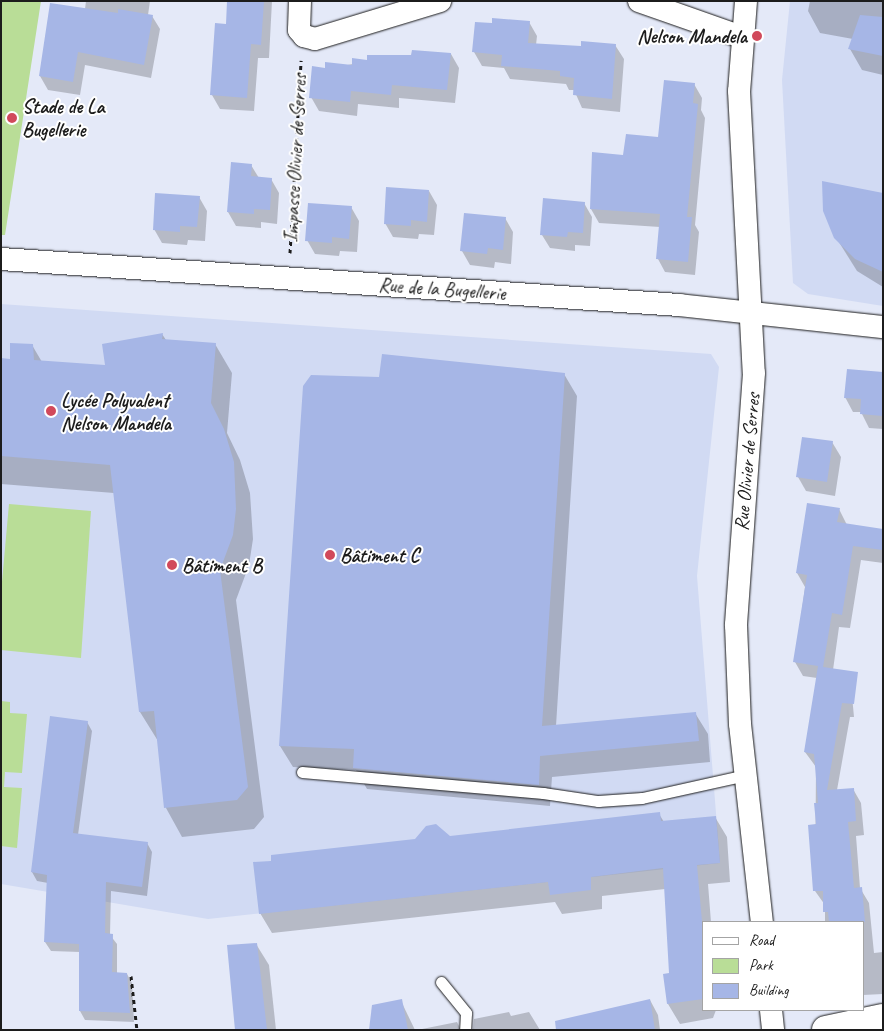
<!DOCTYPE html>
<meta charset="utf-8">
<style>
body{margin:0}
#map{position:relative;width:884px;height:1031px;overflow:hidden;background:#e4e9f8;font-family:Caveat,sans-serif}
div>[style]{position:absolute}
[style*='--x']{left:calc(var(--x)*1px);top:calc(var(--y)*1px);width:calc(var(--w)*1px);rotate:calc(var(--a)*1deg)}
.built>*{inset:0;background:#d1daf3}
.green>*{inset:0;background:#b9dd97}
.shadow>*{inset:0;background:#0003}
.building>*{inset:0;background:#a6b6e6}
.path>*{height:3px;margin-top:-1.5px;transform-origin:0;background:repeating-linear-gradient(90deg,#1c1c1c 0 4px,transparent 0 8px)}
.roads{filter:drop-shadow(0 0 1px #1c1c1c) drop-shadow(0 0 1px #1c1c1c)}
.lane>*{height:11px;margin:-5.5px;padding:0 5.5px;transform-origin:5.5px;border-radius:5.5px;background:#fff}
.street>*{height:22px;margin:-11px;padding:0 11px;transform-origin:11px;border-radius:11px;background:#fff}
.secondary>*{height:28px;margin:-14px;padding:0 14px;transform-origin:14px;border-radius:14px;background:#fff}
.dots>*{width:14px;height:14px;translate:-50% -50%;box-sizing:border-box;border:2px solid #fff;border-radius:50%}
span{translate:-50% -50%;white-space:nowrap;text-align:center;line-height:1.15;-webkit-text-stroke:4px #fff;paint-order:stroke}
.poi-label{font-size:20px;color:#1c1c1c;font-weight:700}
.right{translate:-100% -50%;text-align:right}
.left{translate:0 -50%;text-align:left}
.street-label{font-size:20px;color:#1c1c1c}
.frame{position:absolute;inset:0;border:2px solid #1c1c1c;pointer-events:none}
.legend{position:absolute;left:702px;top:921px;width:162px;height:90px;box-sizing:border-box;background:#fff;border:1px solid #a4a4a4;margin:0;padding:6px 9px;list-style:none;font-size:15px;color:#1c1c1c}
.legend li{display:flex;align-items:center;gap:10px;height:25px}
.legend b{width:25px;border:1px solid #a4a4a4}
</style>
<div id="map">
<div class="built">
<div style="clip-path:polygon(790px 1px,883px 1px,883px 306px,808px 294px,793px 283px,782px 80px)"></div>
<div style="clip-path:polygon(1px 304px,711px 354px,719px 367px,697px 576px,720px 863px,208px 919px,1px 884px)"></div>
</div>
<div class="green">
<div style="clip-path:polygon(1px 1px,41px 1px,5px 235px,1px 235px)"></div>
<div style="clip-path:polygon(9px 504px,91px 511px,81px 658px,1px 650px,1px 593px)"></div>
<div style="clip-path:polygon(1px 701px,10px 702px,10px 713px,27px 714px,22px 773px,5px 772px,4px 787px,22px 788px,17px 848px,1px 846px)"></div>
</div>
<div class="shadow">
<div style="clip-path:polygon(86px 1px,150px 1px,148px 15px,152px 16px,160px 29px,151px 78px,85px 65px,80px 95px,48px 90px,40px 76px,52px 4px,85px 9px)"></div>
<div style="clip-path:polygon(228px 1px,272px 1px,269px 58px,258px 58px,254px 111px,220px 109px,212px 95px,227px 25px)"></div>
<div style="clip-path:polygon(810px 1px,883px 1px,883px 75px,862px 70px,850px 49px,853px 39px,820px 33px,808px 11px)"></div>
<div style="clip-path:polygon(529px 22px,537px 36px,536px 45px,582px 48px,615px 45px,624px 59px,620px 112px,582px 108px,574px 90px,569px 90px,566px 84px,510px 79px,504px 68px,482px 66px,474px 52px)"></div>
<div style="clip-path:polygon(451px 54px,459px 68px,455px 103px,399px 98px,399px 108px,358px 104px,357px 116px,319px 111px,311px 97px,327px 69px,368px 61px)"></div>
<div style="clip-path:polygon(694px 84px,702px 98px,701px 110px,705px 118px,695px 225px,699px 232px,695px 275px,665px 272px,658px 259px,660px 227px,599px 223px,591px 209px,624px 157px,660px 138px)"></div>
<div style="clip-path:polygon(251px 165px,259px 178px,271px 179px,279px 193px,277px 224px,261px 222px,261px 228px,236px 226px,228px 212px)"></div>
<div style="clip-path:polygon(429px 191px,437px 205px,434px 235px,419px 234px,418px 239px,393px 237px,385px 223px)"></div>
<div style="clip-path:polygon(883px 194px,883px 287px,857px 271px,832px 231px)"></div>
<div style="clip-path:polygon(199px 197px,207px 211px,205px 241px,188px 240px,187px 245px,162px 243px,154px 229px)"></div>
<div style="clip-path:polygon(584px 203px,592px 217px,590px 246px,575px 245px,575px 251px,550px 248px,542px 235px)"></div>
<div style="clip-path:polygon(351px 207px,359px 221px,357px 252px,340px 251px,339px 256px,315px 254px,307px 240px)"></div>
<div style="clip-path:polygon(505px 218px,513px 232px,511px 264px,495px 262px,494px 268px,470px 265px,462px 251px)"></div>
<div style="clip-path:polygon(162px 334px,166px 340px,215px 344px,232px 373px,227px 433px,240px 460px,250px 493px,253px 539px,249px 565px,236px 600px,264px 817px,254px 829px,182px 837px,166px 808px,158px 741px,140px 712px,114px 493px,1px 484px,1px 359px,12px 360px,32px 345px,42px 362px,106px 367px)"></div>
<div style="clip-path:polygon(883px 373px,883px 429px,869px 428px,861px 412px,853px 412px,845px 397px)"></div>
<div style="clip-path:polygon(564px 374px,577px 396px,556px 726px,695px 713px,708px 734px,710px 762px,552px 777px,550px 806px,367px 789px,356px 770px,293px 767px,280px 746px,381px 379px)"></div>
<div style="clip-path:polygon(832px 442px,841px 457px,835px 496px,806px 491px,798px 477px)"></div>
<div style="clip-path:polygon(839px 509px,847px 525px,883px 530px,883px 563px,861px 560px,850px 628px,839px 627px,833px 670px,851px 685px,854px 717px,850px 717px,837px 790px,853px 789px,861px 803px,864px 835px,856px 836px,860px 888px,869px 903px,874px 953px,883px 952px,883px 994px,863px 995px,863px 922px,825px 922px,825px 905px,815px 891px,816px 767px,805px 752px,817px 678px,803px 676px,795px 662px,805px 587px,797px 573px)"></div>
<div style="clip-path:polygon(51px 717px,87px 722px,92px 731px,78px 835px,147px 843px,152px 852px,147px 896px,111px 891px,110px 935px,117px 944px,117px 974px,127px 974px,132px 983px,134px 1022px,85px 1020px,80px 1011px,80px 952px,51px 951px,45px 942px,48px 883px,37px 881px,32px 872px)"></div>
<div style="clip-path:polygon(659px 814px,664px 822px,715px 817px,727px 837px,730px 882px,708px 884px,711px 922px,703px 922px,703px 1010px,716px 1010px,713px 1018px,680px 1024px,668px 1004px,671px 974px,665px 889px,602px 896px,602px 909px,562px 914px,555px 902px,272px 933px,260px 913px,272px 862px,450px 837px)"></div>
<div style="clip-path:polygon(256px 944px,269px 965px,276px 1030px,237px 1030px)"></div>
<div style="clip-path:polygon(650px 1000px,658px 1015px,660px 1030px,600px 1030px)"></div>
<div style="clip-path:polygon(401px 1001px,415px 1030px,371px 1030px)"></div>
<div style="clip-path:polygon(509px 1012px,511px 1016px,529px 1012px,540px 1030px,473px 1030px,474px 1019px)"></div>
<div style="clip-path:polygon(457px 1022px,461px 1030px,417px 1030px)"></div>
</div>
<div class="building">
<div style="clip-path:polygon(227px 1px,264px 1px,261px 45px,251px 44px,247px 98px,210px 95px,215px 23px,226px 24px)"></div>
<div style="clip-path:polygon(50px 3px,118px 13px,118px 9px,153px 15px,144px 65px,78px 52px,73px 82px,39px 76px)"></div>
<div style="clip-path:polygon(860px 15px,883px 17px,883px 56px,848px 49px)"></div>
<div style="clip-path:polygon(492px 18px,530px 21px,528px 43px,581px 46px,581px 41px,616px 44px,612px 99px,573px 95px,574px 78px,560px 76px,560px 71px,501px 66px,502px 55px,472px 52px,475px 22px,492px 23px)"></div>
<div style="clip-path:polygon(412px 50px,451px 53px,447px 90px,392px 85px,391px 95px,351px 91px,350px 102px,309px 98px,312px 66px,325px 68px,325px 62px,352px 65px,352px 58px,367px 60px,367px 55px,411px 55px)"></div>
<div style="clip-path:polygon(664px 80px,695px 83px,693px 103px,698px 104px,687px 217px,692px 217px,688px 262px,656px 259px,660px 214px,590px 209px,592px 152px,623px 155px,626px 134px,658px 137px)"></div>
<div style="clip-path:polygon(231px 162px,252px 164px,251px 176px,272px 178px,270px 210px,254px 209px,254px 214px,227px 212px)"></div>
<div style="clip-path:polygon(822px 181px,883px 193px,883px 272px,855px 259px,834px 238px,823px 211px)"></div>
<div style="clip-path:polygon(386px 187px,429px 190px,427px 222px,411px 220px,411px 226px,384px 224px)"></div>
<div style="clip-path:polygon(155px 193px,200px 196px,197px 227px,180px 226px,180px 232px,153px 230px)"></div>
<div style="clip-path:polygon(543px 198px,585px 202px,583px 233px,568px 232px,567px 237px,540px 235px)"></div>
<div style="clip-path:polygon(308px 203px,352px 206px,349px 239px,332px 237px,332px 243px,305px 241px)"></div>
<div style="clip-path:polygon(464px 213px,506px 217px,503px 250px,488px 248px,487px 254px,460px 251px)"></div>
<div style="clip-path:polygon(163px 333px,162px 339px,216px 343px,211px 403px,224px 429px,234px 462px,236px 509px,233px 535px,220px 570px,248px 787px,237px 800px,164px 808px,154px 711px,139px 712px,110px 465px,1px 456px,1px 358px,10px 359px,10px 343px,33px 344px,34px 360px,105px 365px,102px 344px)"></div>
<div style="clip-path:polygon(382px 354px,565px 373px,542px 726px,696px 712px,699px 741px,540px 756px,539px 785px,353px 768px,354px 749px,279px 746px,303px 386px,311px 375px,379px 377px)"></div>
<div style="clip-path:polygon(847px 369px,883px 372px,883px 416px,860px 414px,861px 399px,844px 398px)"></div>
<div style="clip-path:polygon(802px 437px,833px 441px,827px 482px,796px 477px)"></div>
<div style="clip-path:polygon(807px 503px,840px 508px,837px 522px,883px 529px,883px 550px,853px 546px,842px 615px,832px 613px,823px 667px,858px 672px,854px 704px,842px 703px,827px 790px,854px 788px,856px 821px,848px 822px,854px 888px,862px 887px,865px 922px,829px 922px,828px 912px,823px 912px,823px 891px,813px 891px,808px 825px,816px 824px,814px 803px,818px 803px,814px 754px,804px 752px,818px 666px,793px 662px,807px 575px,796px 573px)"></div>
<div style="clip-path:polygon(50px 716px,88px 721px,73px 833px,148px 842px,142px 887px,106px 882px,105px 933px,113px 934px,112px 972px,127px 973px,130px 1013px,79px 1011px,79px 944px,44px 942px,47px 875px,31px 872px)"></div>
<div style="clip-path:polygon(660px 812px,661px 821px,716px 816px,720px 863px,697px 865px,703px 933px,703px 999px,667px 1004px,663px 974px,669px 973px,663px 868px,591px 877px,591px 890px,550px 895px,548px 882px,259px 914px,253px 862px,271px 861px,271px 855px,415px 839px,426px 826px,436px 824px,450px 836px)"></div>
<div style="clip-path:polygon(257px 943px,267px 1030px,235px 1030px,227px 945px)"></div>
<div style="clip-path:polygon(402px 999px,408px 1030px,369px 1030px,372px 1005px)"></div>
<div style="clip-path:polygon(650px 999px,655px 1030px,556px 1030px,555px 1021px)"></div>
</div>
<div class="path">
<div style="--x:290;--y:253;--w:193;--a:-86.7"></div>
<div style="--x:131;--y:976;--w:54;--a:83.7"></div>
</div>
<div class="roads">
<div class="lane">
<div style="--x:302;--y:772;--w:242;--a:5"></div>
<div style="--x:543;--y:793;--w:56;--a:8.3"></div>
<div style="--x:598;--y:801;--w:44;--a:-3.9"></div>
<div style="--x:642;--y:798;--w:107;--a:-12.5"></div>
<div style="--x:441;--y:982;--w:40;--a:51"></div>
<div style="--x:466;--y:1013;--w:17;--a:93"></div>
</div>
<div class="street">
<div style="--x:300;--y:1;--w:29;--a:92"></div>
<div style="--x:299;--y:30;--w:8;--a:50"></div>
<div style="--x:304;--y:36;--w:11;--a:15"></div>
<div style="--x:315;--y:39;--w:131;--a:-16.9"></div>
<div style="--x:639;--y:1;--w:109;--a:19.3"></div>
<div style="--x:746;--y:1;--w:90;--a:94.4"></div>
<div style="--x:739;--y:91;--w:282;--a:87"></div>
<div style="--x:754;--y:373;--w:253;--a:94.1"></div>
<div style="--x:736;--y:625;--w:99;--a:87.7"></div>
<div style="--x:740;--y:724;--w:199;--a:83.7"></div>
<div style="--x:1;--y:259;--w:680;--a:3.88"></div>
<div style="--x:679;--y:305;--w:205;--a:6.2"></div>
<div style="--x:771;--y:1010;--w:20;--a:84"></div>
</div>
<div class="secondary">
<div style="--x:826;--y:1030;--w:58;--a:-11.9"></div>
</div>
</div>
<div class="dots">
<div style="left:757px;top:36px;background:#d1495b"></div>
<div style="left:12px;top:118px;background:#d1495b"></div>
<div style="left:51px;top:411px;background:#d1495b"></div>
<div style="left:330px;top:555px;background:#d1495b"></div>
<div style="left:172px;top:565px;background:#d1495b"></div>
</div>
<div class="poi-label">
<span class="right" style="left:747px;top:36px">Nelson Mandela</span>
<span class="left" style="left:22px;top:118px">Stade de La<br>Bugellerie</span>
<span class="left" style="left:61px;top:412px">Lycée Polyvalent<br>Nelson Mandela</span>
<span class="left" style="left:340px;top:555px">Bâtiment C</span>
<span class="left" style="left:182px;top:565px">Bâtiment B</span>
</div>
<div class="street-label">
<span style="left:295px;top:158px;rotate:-87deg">Impasse Olivier de Serres</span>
<span style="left:442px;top:289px;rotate:4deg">Rue de la Bugellerie</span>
<span style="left:747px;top:462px;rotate:-85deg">Rue Olivier de Serres</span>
</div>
<div class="frame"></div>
<ul class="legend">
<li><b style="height:6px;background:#fff"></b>Road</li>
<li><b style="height:14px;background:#b9dd97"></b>Park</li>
<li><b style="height:14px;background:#a6b6e6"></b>Building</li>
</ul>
</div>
